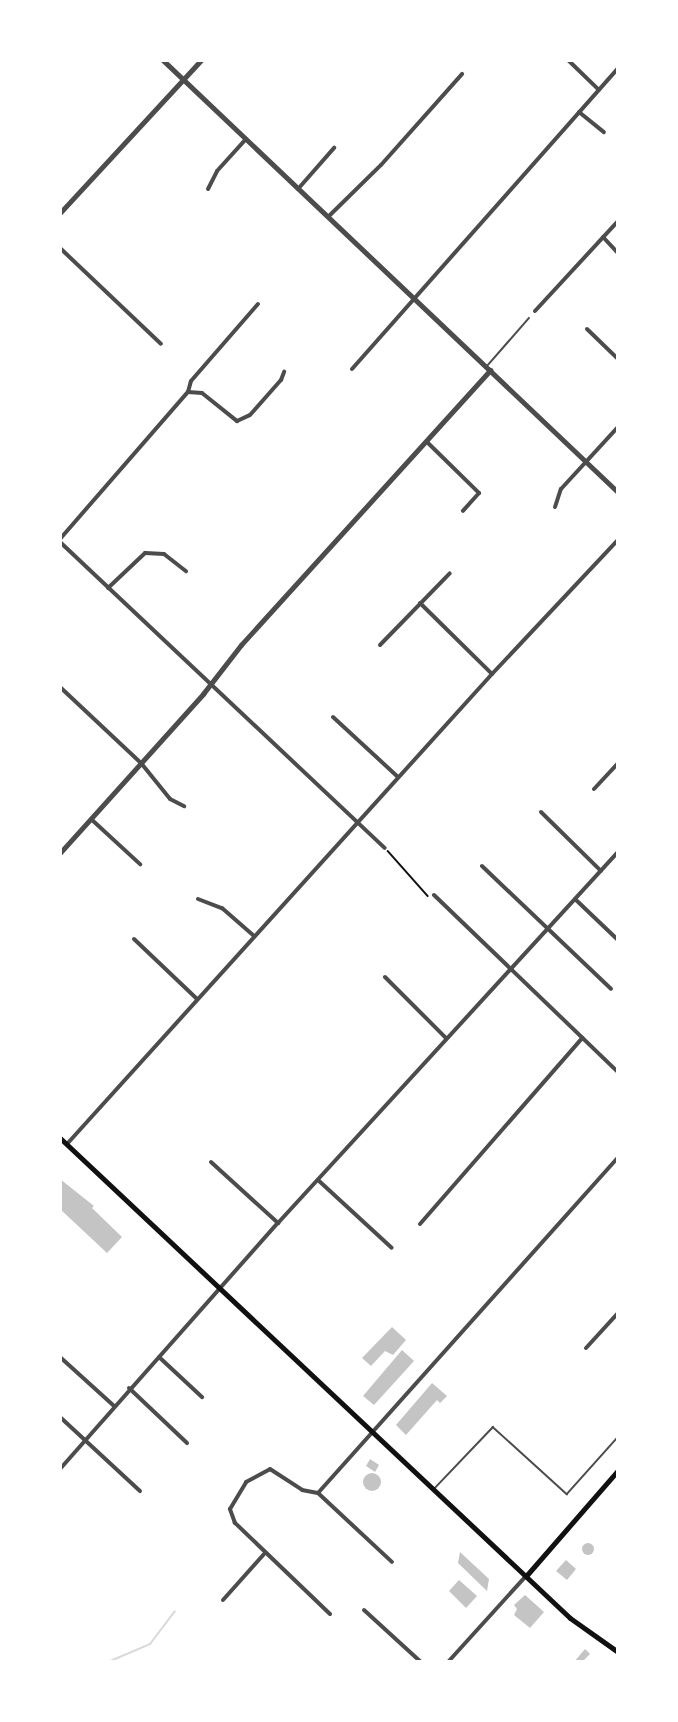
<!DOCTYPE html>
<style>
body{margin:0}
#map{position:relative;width:678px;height:1722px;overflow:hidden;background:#fff;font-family:Raleway,sans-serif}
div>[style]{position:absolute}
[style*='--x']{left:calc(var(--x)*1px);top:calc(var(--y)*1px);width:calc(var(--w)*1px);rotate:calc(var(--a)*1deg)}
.stream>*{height:2px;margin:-1px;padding:0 1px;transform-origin:1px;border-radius:1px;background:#d9d9d9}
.building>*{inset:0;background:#c4c4c4}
.round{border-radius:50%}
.path>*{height:1.5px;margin:-0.75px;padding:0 0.75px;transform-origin:0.75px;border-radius:0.75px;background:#111}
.service>*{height:1.5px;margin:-0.75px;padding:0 0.75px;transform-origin:0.75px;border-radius:0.75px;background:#4c4c4c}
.minor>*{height:4px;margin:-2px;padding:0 2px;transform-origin:2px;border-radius:2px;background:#4c4c4c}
.tertiary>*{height:4.5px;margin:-2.25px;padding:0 2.25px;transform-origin:2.25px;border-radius:2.25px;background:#4c4c4c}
.secondary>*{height:5px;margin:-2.5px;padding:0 2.5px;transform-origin:2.5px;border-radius:2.5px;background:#111}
span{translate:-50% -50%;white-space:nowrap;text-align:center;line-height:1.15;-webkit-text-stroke:4.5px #fff;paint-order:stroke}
.frame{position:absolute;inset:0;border:62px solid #fff;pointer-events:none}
</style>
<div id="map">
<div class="stream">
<div style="--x:108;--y:1662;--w:46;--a:-23.2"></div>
<div style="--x:150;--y:1644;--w:41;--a:-52.9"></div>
</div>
<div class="building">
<div style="clip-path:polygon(60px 1179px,94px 1206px,92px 1208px,122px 1237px,107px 1253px,60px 1209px)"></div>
<div style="clip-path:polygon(392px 1327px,406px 1340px,393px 1355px,385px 1351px,371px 1366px,362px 1358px)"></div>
<div style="clip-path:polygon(402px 1350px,414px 1361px,374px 1405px,363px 1396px)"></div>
<div style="clip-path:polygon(432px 1383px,447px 1396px,440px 1403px,437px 1400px,406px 1435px,396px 1425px)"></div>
<div style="clip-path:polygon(370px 1459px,379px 1465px,375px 1472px,366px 1466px)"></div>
<div class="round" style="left:363px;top:1473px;width:18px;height:18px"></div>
<div class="round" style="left:582px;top:1543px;width:12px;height:12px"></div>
<div style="clip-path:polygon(460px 1552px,489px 1579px,487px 1591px,458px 1563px)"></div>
<div style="clip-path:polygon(566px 1560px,576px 1569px,567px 1580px,556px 1571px)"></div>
<div style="clip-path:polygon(459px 1580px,477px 1596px,466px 1608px,449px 1591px)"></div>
<div style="clip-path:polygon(525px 1595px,544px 1612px,530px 1628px,514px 1615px,517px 1609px,514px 1605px)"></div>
<div style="clip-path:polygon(585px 1649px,590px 1654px,582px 1662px,574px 1662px)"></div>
</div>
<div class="path">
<div style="--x:388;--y:851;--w:60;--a:48.4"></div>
</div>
<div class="service">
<div style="--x:488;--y:365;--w:62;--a:-48.9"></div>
<div style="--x:435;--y:1488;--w:84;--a:-46.4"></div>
<div style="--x:493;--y:1427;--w:100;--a:42.2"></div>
<div style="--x:567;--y:1494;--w:76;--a:-48.2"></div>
</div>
<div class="minor">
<div style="--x:568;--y:60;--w:43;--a:44.1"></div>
<div style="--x:579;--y:112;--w:32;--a:39"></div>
<div style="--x:208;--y:189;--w:20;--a:-63"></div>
<div style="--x:217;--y:171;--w:43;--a:-47.8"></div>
<div style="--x:298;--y:189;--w:55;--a:-48.7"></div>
<div style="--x:328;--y:217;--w:74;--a:-44.5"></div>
<div style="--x:381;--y:165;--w:122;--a:-48.3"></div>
<div style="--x:603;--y:237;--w:22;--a:47"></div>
<div style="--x:60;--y:248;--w:139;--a:43.5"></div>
<div style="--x:535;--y:311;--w:122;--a:-47.3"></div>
<div style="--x:587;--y:329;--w:43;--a:44.1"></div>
<div style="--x:352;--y:369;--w:402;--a:-48.5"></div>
<div style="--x:188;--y:392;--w:14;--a:4"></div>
<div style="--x:202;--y:393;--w:45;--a:38.7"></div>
<div style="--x:237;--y:421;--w:14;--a:-25"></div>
<div style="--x:250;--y:415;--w:47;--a:-48.5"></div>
<div style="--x:281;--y:380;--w:9;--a:-69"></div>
<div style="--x:427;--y:442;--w:73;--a:44.4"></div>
<div style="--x:479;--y:493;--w:24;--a:132"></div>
<div style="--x:555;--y:507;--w:19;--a:-72"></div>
<div style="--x:561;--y:489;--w:84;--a:-47.4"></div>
<div style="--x:60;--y:539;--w:195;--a:-49"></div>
<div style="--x:188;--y:392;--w:11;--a:-75"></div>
<div style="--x:191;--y:381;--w:102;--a:-49"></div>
<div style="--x:60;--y:542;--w:446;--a:43.3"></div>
<div style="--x:108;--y:588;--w:51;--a:-43.4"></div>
<div style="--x:145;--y:553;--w:19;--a:3"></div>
<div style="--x:164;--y:554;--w:28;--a:38"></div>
<div style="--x:420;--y:603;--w:101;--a:44.6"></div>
<div style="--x:380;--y:645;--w:100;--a:-45.8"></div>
<div style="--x:60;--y:687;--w:111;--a:43.2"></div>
<div style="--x:141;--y:763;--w:46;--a:51.1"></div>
<div style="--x:170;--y:799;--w:16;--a:27"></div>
<div style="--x:333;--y:717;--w:88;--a:42.7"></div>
<div style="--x:594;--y:789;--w:35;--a:-47"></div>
<div style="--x:541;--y:812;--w:84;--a:44.5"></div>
<div style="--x:91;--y:819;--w:67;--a:42.6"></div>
<div style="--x:482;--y:866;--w:178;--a:43.6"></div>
<div style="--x:434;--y:895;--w:255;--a:43.9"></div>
<div style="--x:198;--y:899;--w:26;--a:21"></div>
<div style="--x:222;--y:908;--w:43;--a:41.2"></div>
<div style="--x:575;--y:899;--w:59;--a:43.6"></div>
<div style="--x:134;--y:939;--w:86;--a:43.6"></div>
<div style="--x:385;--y:977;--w:86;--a:45"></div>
<div style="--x:67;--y:1144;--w:634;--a:-47.88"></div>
<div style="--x:492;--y:674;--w:184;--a:-46.8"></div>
<div style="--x:211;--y:1162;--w:91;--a:42.3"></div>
<div style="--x:318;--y:1180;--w:100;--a:42.6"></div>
<div style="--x:420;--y:1224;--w:247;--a:-48.9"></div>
<div style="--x:586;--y:1348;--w:47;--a:-47.6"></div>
<div style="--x:60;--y:1357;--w:73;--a:42.2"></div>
<div style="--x:159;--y:1357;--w:59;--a:42.9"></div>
<div style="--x:129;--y:1388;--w:80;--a:43.5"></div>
<div style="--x:60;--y:1417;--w:109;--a:42.8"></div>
<div style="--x:60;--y:1469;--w:329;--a:-48.5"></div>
<div style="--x:278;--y:1223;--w:503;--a:-47.5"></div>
<div style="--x:318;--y:1493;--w:450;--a:-48.2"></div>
<div style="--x:223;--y:1600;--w:63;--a:-48.2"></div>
<div style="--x:364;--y:1610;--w:77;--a:42.4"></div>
<div style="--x:330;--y:1614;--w:132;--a:-136.2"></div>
<div style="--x:235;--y:1523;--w:15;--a:-110"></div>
<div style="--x:230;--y:1509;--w:31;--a:-59"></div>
<div style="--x:246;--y:1482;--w:27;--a:-28"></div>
<div style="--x:270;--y:1469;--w:38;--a:33"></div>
<div style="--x:302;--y:1490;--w:16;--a:11"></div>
<div style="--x:318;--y:1493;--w:101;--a:43"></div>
<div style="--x:448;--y:1662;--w:116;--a:-47.8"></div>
</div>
<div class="tertiary">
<div style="--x:163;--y:60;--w:627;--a:43.51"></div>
<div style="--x:60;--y:213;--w:208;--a:-47.3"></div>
<div style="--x:60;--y:853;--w:214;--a:-48"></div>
<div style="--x:203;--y:694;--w:62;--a:-52.2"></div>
<div style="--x:241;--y:645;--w:371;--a:-47.8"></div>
</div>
<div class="secondary">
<div style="--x:60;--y:1138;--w:700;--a:43.26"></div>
<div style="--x:570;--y:1618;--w:59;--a:35.3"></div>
<div style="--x:526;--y:1576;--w:140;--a:-49"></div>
</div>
<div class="frame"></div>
</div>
